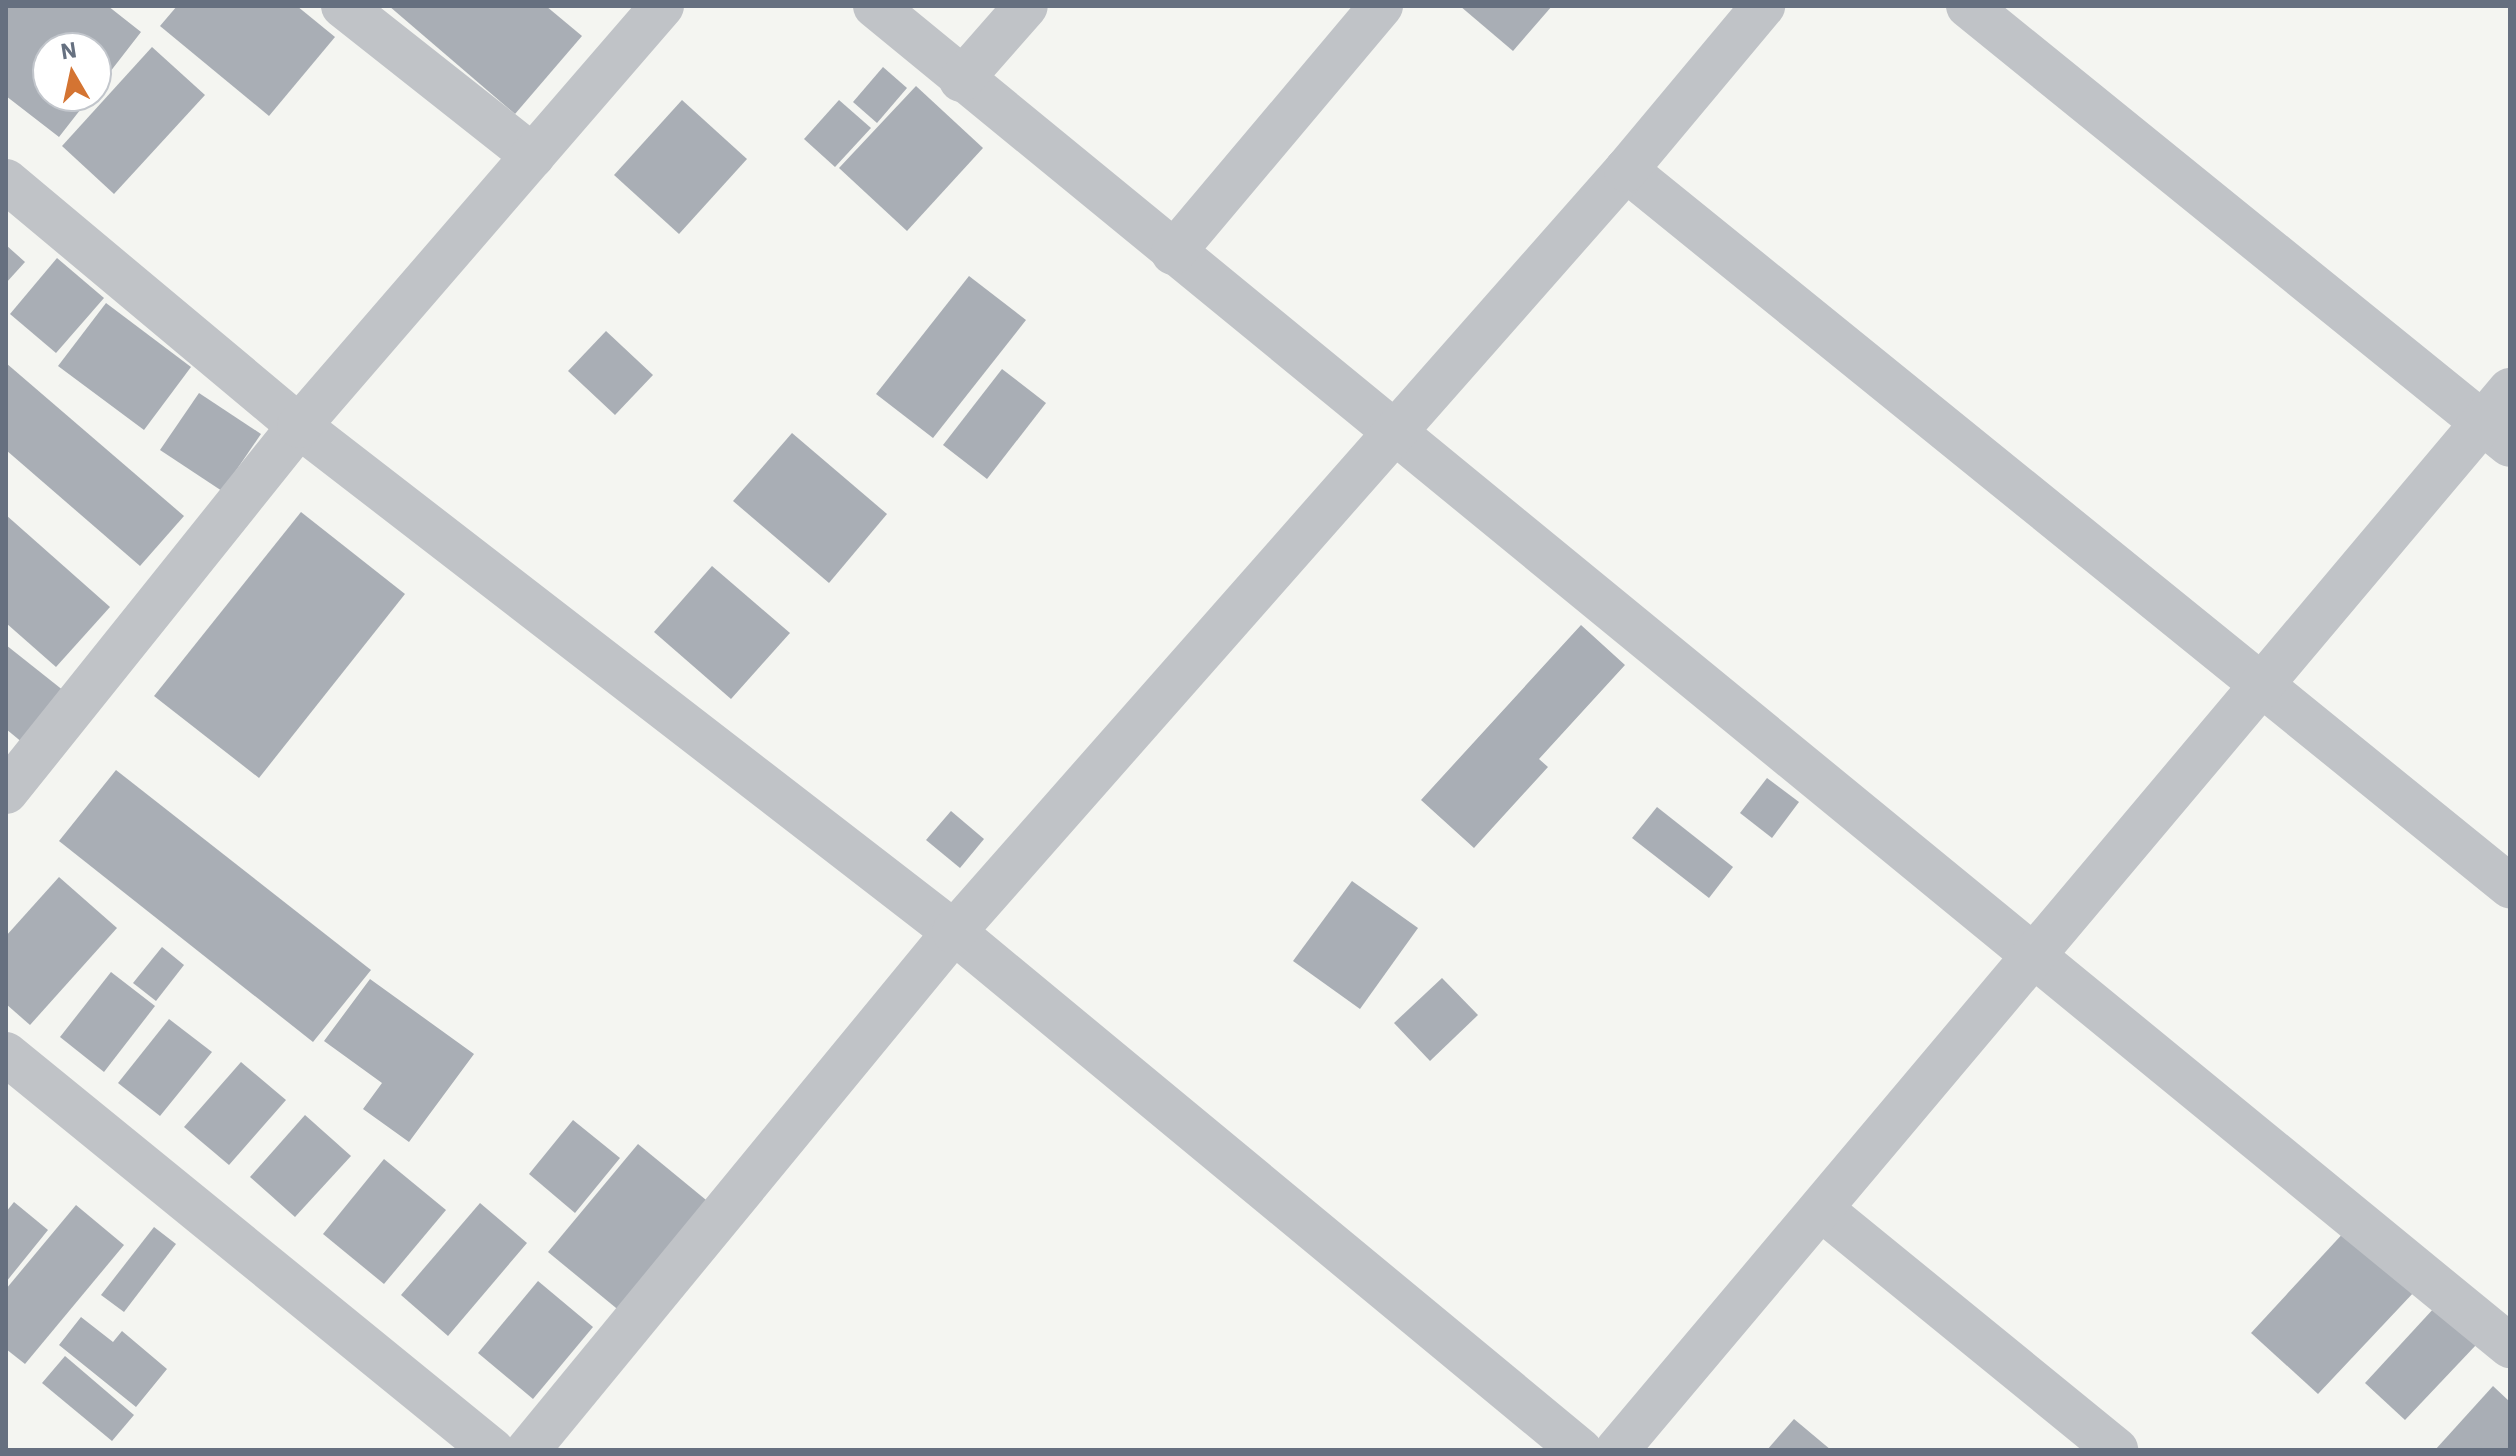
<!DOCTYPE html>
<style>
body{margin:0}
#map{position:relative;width:2516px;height:1456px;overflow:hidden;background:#f4f5f1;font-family:"IBM Plex Sans",sans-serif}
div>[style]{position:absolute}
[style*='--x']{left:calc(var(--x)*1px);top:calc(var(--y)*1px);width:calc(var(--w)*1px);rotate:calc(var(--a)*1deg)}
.building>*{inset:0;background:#a9aeb5}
.street>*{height:44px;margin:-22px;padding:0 22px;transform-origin:22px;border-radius:22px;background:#c0c3c7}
span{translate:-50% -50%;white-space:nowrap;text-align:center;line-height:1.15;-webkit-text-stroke:8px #fff;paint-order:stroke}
.frame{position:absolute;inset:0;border:8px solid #667080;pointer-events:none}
.north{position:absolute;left:32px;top:32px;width:80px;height:80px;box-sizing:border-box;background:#fff;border:2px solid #c2c6cc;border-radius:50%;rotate:351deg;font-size:22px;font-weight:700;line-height:32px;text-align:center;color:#667080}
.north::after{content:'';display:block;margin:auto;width:28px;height:36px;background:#d47432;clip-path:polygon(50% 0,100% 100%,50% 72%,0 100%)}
</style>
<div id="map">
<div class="building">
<div style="clip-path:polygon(6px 6px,108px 6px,141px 32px,96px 90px,96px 48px,48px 48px,48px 96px,91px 96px,59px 137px,6px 96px)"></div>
<div style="clip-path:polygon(177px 6px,297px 6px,335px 37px,269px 116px,160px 26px)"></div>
<div style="clip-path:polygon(389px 6px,546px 6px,582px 36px,515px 114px)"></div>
<div style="clip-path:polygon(1460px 6px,1552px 6px,1513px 51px)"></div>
<div style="clip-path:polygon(152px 47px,205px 95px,114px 194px,62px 146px)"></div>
<div style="clip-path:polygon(883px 67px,907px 88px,877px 123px,853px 102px)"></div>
<div style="clip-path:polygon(916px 86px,983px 148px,907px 231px,839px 168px)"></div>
<div style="clip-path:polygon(682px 100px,747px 159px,679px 234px,614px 175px)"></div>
<div style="clip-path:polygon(839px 100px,871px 128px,835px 167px,804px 139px)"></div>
<div style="clip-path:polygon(6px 245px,25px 262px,6px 283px)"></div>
<div style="clip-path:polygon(57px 258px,104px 298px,56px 353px,10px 314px)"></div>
<div style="clip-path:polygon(969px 276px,1026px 320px,933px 438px,876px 394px)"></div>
<div style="clip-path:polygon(106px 303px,191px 367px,144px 430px,58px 366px)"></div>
<div style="clip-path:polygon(606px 331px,653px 375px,615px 415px,568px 371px)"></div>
<div style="clip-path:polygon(6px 363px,184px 516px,140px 566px,6px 450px)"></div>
<div style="clip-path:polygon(1002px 369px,1046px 403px,987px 479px,943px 445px)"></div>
<div style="clip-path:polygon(199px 393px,261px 434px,222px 491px,160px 450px)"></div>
<div style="clip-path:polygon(792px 433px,887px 514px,829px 583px,733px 501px)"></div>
<div style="clip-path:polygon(301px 512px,405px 594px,259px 778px,154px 696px)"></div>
<div style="clip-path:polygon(6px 515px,110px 607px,56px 667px,6px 623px)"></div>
<div style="clip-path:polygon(712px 566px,790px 633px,731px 699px,654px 632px)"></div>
<div style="clip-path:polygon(1581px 625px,1625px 665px,1539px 759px,1548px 767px,1474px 848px,1421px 800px)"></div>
<div style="clip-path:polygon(6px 645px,64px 691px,23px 743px,6px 729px)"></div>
<div style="clip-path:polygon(116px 770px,371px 970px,313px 1042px,59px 841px)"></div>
<div style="clip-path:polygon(1767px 778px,1799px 802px,1772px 838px,1740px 813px)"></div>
<div style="clip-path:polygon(1657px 807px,1733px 867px,1709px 898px,1632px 838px)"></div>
<div style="clip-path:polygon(951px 811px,984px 839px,960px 868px,926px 840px)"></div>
<div style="clip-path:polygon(59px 877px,117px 928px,30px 1025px,6px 1004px,6px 936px)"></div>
<div style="clip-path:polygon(1352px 881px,1418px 928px,1360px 1009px,1293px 961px)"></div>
<div style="clip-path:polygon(162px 947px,184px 965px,156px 1001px,133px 983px)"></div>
<div style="clip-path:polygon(111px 972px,155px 1006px,104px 1072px,60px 1037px)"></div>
<div style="clip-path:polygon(1442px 978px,1478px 1015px,1430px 1061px,1394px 1023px)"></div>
<div style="clip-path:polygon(370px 979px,474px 1054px,409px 1142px,363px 1109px,382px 1083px,324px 1041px)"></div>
<div style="clip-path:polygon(169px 1019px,212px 1052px,160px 1116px,118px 1083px)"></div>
<div style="clip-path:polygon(241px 1062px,286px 1100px,229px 1165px,184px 1127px)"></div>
<div style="clip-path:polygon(305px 1115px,351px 1156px,295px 1217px,250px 1177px)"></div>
<div style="clip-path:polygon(573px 1120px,620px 1158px,575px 1213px,529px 1174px)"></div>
<div style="clip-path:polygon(638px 1144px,717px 1209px,627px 1317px,548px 1252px)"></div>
<div style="clip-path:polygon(384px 1159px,446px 1210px,384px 1284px,323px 1234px)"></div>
<div style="clip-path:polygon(14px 1202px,48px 1230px,6px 1282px,6px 1212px)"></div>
<div style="clip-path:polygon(480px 1203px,527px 1243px,448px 1336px,401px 1295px)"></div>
<div style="clip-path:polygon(76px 1205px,124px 1245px,25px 1364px,6px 1349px,6px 1289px)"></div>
<div style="clip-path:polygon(154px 1227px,176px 1244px,124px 1312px,101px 1295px)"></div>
<div style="clip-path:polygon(2347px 1229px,2415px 1291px,2318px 1394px,2251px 1333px)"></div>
<div style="clip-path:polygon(538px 1281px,593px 1327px,533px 1399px,478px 1353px)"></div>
<div style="clip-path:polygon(2435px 1307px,2476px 1345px,2405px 1420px,2365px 1383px)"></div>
<div style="clip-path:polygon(81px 1317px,113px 1342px,122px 1331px,167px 1369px,136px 1407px,59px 1345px)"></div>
<div style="clip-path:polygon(65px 1356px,134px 1415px,112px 1441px,42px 1383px)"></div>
<div style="clip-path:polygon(2493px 1386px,2510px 1402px,2510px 1450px,2435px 1450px)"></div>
<div style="clip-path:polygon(1794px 1419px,1831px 1450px,1767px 1450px)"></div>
</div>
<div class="street">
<div style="--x:343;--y:6;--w:242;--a:38.3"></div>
<div style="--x:875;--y:6;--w:2114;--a:39.34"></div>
<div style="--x:1968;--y:6;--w:697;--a:39.01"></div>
<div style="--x:961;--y:80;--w:98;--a:-48.7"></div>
<div style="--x:1626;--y:170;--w:1138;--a:39.01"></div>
<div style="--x:6;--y:181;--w:382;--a:39.9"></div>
<div style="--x:299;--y:426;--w:828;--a:37.69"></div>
<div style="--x:954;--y:932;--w:813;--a:39.61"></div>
<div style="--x:1173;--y:253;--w:323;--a:-49.9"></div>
<div style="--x:6;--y:792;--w:469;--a:-51.3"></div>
<div style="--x:299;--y:426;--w:555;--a:-49.16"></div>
<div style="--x:6;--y:1054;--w:627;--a:39.17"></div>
<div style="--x:1821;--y:1209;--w:381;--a:39.2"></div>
<div style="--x:528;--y:1450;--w:671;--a:-50.57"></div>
<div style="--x:954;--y:932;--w:1016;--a:-48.59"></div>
<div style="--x:1626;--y:170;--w:214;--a:-50.1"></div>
<div style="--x:1617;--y:1450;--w:1386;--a:-49.89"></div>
</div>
<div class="frame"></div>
<div class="north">N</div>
</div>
